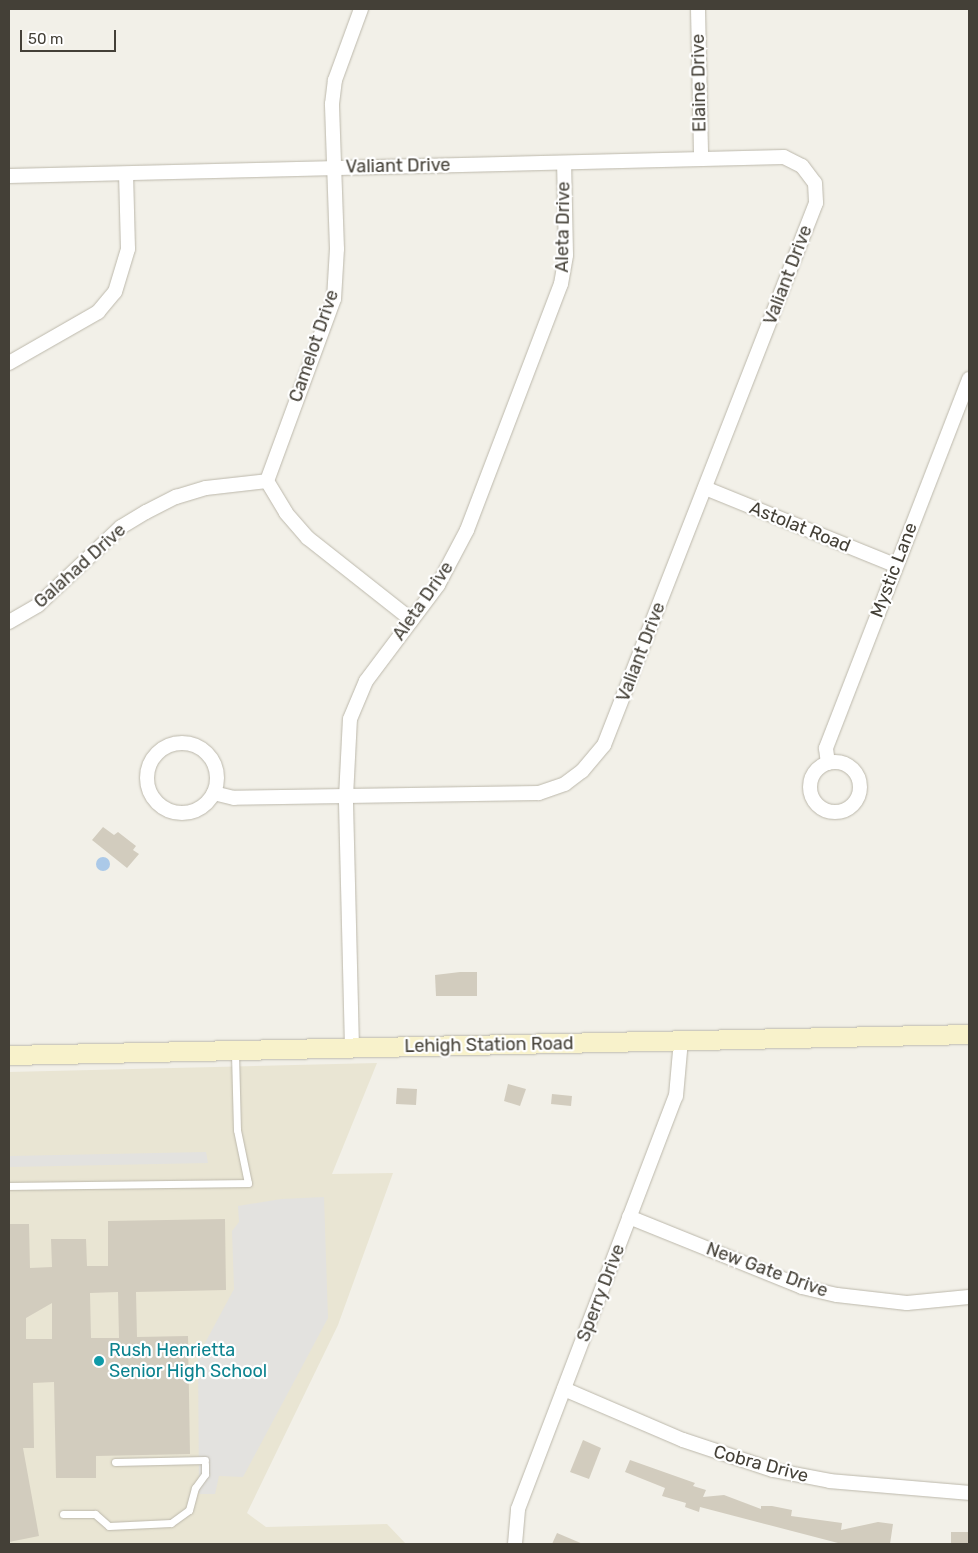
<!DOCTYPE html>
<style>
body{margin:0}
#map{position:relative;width:978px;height:1553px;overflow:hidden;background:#f2f0e8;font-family:Rubik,sans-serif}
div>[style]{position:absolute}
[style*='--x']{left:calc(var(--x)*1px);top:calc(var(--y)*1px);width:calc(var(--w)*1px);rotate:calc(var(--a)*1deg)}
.education>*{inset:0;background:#e9e5d3}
.parking>*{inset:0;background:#e3e2df}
.water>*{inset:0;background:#abc9e8}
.round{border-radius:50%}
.building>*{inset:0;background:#d2ccbe}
.roads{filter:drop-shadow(0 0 1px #bcb8ab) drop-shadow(0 0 1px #bcb8ab)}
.lane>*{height:7px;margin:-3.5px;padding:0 3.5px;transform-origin:3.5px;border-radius:3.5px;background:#fff}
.street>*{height:14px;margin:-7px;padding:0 7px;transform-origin:7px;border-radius:7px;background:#fff}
.street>.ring{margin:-7px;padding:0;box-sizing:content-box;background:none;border:14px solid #fff;border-radius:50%}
.secondary>*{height:19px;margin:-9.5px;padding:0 9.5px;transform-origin:9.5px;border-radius:9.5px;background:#f8f2cb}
.dots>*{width:14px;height:14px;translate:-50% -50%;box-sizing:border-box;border:2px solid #fff;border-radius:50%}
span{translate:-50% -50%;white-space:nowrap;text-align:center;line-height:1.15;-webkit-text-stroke:4.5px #fff;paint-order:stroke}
.street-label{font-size:18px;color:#444037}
.culture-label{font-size:18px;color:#0d838f}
.left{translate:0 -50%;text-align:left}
.frame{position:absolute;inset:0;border:10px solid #444037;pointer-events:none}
.scale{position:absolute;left:20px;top:30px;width:96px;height:22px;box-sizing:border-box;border:2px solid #444037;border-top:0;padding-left:6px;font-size:15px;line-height:18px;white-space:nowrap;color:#444037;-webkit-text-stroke:4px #fff;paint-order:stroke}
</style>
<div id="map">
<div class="education">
<div style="clip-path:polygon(377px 1063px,332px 1174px,393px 1173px,338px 1325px,247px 1513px,266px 1527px,387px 1524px,406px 1544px,9px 1544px,9px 1072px)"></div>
</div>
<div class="parking">
<div style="clip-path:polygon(206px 1152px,208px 1163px,9px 1167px,9px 1156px)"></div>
<div style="clip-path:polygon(324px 1197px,328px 1318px,243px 1477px,219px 1476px,215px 1494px,199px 1494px,198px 1356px,234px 1289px,232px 1231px,239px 1222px,238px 1206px,281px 1199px)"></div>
</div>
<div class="water">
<div class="round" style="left:96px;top:857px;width:14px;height:14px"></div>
</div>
<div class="building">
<div style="clip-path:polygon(103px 827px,114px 835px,118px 832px,136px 846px,133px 850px,139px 854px,127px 868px,92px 840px)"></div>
<div style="clip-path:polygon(460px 972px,477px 972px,477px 996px,436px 996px,435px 975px)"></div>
<div style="clip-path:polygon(508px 1084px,526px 1089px,520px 1106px,504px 1101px)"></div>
<div style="clip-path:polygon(397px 1088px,417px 1089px,416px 1105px,396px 1104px)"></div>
<div style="clip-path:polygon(552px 1094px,572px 1096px,571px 1106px,551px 1104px)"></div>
<div style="clip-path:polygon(evenodd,225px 1219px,226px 1290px,136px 1292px,137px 1337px,188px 1336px,190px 1454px,96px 1456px,96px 1478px,56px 1478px,54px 1382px,33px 1383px,34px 1448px,23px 1448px,39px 1536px,9px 1542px,9px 1224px,29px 1224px,30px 1268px,52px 1267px,51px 1239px,86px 1239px,87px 1266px,108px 1266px,108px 1221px,225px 1219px,118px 1292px,119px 1338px,91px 1338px,90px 1293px,118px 1292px,225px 1219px,52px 1303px,52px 1339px,26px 1339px,26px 1318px,52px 1303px)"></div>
<div style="clip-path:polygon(583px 1440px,601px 1448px,589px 1479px,570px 1472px)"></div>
<div style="clip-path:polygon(630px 1460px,695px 1483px,693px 1486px,706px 1490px,703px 1497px,724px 1495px,761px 1509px,761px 1506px,772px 1506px,792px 1510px,791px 1516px,842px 1523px,841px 1530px,878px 1522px,893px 1524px,890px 1544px,838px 1543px,700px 1507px,699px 1512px,685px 1507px,686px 1503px,662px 1496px,665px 1488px,625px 1472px)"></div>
<div style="clip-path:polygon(951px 1532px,969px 1532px,969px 1544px,951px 1544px)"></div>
<div style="clip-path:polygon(557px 1533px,583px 1544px,552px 1544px)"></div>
</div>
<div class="roads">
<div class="lane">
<div style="--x:9;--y:1186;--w:239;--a:-0.7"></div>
<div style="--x:248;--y:1183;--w:54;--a:-101.7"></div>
<div style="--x:237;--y:1130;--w:79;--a:-91.5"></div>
<div style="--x:115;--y:1462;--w:90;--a:-1.3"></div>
<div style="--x:63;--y:1514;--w:32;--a:0"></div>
<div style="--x:95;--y:1514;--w:18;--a:41"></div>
<div style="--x:109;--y:1526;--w:62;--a:-2.8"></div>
<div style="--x:171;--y:1523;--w:22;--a:-36"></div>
<div style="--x:189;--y:1510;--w:23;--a:-75"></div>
<div style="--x:195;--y:1488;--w:17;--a:-54"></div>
<div style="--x:205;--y:1474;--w:10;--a:-90"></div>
</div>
<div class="street">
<div style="--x:698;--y:9;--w:149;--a:88.8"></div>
<div style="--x:9;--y:176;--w:775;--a:-1.4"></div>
<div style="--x:784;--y:157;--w:20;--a:27"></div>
<div style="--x:802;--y:166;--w:21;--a:53"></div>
<div style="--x:815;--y:183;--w:20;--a:87"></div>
<div style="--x:816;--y:203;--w:582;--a:111.36"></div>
<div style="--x:604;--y:745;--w:34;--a:130"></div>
<div style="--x:582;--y:771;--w:21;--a:143"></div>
<div style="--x:565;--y:784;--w:28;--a:161"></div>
<div style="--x:539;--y:793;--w:305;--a:179.1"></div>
<div style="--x:234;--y:798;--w:21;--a:-166"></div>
<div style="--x:9;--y:363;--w:103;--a:-29.8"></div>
<div style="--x:98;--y:312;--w:26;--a:-50"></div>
<div style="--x:115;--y:292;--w:45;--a:-73.2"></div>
<div style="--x:128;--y:249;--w:75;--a:-91.5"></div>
<div style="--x:267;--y:481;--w:194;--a:-69.8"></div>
<div style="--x:334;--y:299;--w:50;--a:-86.6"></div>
<div style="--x:337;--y:249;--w:145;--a:-92"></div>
<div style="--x:332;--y:104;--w:24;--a:-83"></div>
<div style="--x:335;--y:80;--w:76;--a:-69.9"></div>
<div style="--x:267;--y:481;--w:37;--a:59"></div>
<div style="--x:286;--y:513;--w:33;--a:49"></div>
<div style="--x:308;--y:538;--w:132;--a:38.3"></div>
<div style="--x:705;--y:488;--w:205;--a:22.1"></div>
<div style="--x:9;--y:622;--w:34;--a:-30"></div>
<div style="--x:38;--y:605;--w:114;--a:-43.2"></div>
<div style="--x:121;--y:527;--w:29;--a:-31"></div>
<div style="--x:146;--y:512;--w:34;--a:-27"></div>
<div style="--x:176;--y:497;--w:31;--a:-17"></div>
<div style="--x:206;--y:488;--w:61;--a:-6.5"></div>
<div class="ring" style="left:147px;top:743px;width:56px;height:56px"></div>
<div class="ring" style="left:810px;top:762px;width:36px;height:36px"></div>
<div style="--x:828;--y:763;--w:15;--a:-98"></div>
<div style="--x:826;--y:748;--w:396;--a:-68.8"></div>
<div style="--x:352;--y:1048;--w:251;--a:-91.4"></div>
<div style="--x:346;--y:797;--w:78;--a:-87.1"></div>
<div style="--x:350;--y:719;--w:41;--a:-67.2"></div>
<div style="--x:366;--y:681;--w:120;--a:-53.1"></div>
<div style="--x:438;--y:585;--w:62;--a:-62.2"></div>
<div style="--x:467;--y:530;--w:263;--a:-69.1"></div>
<div style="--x:561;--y:284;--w:29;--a:-80"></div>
<div style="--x:566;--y:255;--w:92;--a:-91.2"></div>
<div style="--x:629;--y:1217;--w:187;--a:22"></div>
<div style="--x:802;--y:1287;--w:36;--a:13"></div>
<div style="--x:837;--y:1295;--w:70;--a:6.5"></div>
<div style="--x:907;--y:1303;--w:62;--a:-5.5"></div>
<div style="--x:564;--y:1389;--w:129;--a:23.2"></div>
<div style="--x:683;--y:1440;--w:95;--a:18.4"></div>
<div style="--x:773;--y:1470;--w:58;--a:10.9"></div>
<div style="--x:830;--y:1481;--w:140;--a:4.9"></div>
<div style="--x:515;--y:1544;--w:35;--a:-85"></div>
<div style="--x:518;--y:1509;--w:442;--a:-69.1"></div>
<div style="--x:676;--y:1096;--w:56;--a:-84.9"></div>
</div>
<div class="secondary">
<div style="--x:9;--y:1055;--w:960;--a:-1.25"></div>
</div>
</div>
<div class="dots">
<div style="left:99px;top:1361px;background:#0f9aa8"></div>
</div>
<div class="street-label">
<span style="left:699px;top:83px;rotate:-91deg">Elaine Drive</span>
<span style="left:398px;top:166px;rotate:-1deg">Valiant Drive</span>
<span style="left:563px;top:227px;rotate:-89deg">Aleta Drive</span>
<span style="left:788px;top:275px;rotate:-69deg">Valiant Drive</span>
<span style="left:314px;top:346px;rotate:-71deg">Camelot Drive</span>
<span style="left:800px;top:527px;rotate:22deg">Astolat Road</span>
<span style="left:80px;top:566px;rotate:-42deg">Galahad Drive</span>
<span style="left:894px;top:570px;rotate:-69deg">Mystic Lane</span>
<span style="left:423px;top:601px;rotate:-55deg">Aleta Drive</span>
<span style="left:641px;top:652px;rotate:-69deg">Valiant Drive</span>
<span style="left:489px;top:1045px;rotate:-1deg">Lehigh Station Road</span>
<span style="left:767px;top:1270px;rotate:20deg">New Gate Drive</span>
<span style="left:601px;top:1293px;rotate:-69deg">Sperry Drive</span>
<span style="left:761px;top:1464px;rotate:15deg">Cobra Drive</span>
</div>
<div class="culture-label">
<span class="left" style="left:109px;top:1361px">Rush Henrietta<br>Senior High School</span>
</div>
<div class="frame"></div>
<div class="scale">50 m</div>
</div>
